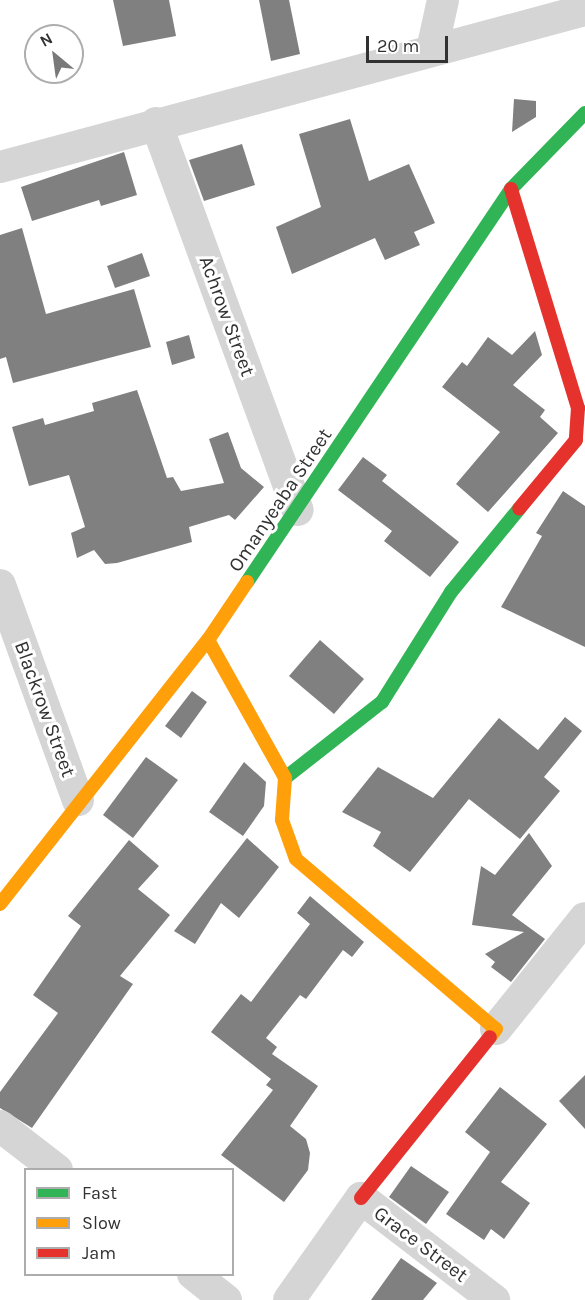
<!DOCTYPE html>
<style>
body{margin:0}
#map{position:relative;width:585px;height:1300px;overflow:hidden;background:#fff;font-family:Karla,sans-serif}
div>[style]{position:absolute}
[style*='--x']{left:calc(var(--x)*1px);top:calc(var(--y)*1px);width:calc(var(--w)*1px);rotate:calc(var(--a)*1deg)}
.building>*{inset:0;background:#808080}
.street>*{height:32px;margin:-16px;padding:0 16px;transform-origin:16px;border-radius:16px;background:#d5d5d5}
.fast>*{height:14px;margin:-7px;padding:0 7px;transform-origin:7px;border-radius:7px;background:#30b455}
.slow>*{height:14px;margin:-7px;padding:0 7px;transform-origin:7px;border-radius:7px;background:#ff9f0a}
.jam>*{height:14px;margin:-7px;padding:0 7px;transform-origin:7px;border-radius:7px;background:#e5322d}
span{translate:-50% -50%;white-space:nowrap;text-align:center;line-height:1.15;-webkit-text-stroke:6px #fff;paint-order:stroke}
.street-label{font-size:20px;color:#313131}
.legend{position:absolute;left:24px;top:1168px;width:210px;height:108px;box-sizing:border-box;background:#fff;border:2px solid #adadad;margin:0;padding:8px 10px;list-style:none;font-size:18px;color:#313131}
.legend li{display:flex;align-items:center;gap:12px;height:30px}
.legend b{width:30px;border:2px solid #adadad}
.north{position:absolute;left:24px;top:24px;width:60px;height:60px;box-sizing:border-box;background:#fff;border:2px solid #adadad;border-radius:50%;rotate:331deg;font-size:16px;font-weight:700;line-height:24px;text-align:center;color:#313131}
.north::after{content:'';display:block;margin:auto;width:21px;height:27px;background:#797979;clip-path:polygon(50% 0,100% 100%,50% 72%,0 100%)}
.scale{position:absolute;left:366px;top:36px;width:82px;height:27px;box-sizing:border-box;border:3px solid #313131;border-top:0;padding-left:8px;font-size:18px;line-height:21px;white-space:nowrap;color:#313131;-webkit-text-stroke:4px #fff;paint-order:stroke}
</style>
<div id="map">
<div class="building">
<div style="clip-path:polygon(113px 0,169px 0,176px 36px,123px 46px)"></div>
<div style="clip-path:polygon(259px 0,289px 0,300px 54px,271px 61px)"></div>
<div style="clip-path:polygon(514px 99px,536px 101px,536px 117px,512px 132px)"></div>
<div style="clip-path:polygon(350px 119px,369px 181px,409px 164px,435px 223px,414px 232px,420px 245px,385px 260px,375px 238px,292px 274px,276px 227px,321px 207px,299px 134px)"></div>
<div style="clip-path:polygon(242px 144px,255px 185px,204px 201px,189px 160px)"></div>
<div style="clip-path:polygon(124px 152px,137px 195px,101px 206px,99px 200px,32px 221px,21px 187px)"></div>
<div style="clip-path:polygon(22px 228px,46px 314px,134px 289px,151px 347px,13px 383px,6px 357px,0 359px,0 235px)"></div>
<div style="clip-path:polygon(142px 253px,150px 276px,115px 288px,107px 266px)"></div>
<div style="clip-path:polygon(535px 331px,542px 355px,513px 385px,545px 410px,540px 417px,558px 433px,488px 512px,456px 484px,500px 432px,442px 387px,462px 362px,467px 366px,488px 337px,512px 355px)"></div>
<div style="clip-path:polygon(189px 335px,195px 358px,172px 365px,166px 342px)"></div>
<div style="clip-path:polygon(137px 390px,167px 478px,173px 477px,181px 491px,224px 483px,209px 439px,228px 432px,241px 468px,264px 487px,235px 520px,229px 515px,189px 527px,192px 542px,117px 563px,105px 564px,94px 550px,77px 558px,71px 533px,85px 527px,69px 475px,29px 486px,12px 427px,43px 418px,45px 425px,94px 411px,92px 403px)"></div>
<div style="clip-path:polygon(363px 457px,387px 475px,382px 481px,459px 542px,430px 577px,384px 541px,392px 531px,338px 490px)"></div>
<div style="clip-path:polygon(563px 491px,585px 506px,585px 647px,501px 607px,542px 536px,536px 533px)"></div>
<div style="clip-path:polygon(320px 640px,364px 679px,334px 714px,289px 676px)"></div>
<div style="clip-path:polygon(192px 691px,207px 702px,181px 738px,165px 726px)"></div>
<div style="clip-path:polygon(565px 717px,582px 731px,544px 777px,560px 791px,520px 839px,469px 799px,410px 872px,373px 846px,381px 832px,342px 812px,378px 767px,433px 798px,499px 718px,538px 750px)"></div>
<div style="clip-path:polygon(146px 757px,178px 780px,133px 838px,103px 815px)"></div>
<div style="clip-path:polygon(244px 762px,266px 782px,264px 806px,243px 836px,209px 812px)"></div>
<div style="clip-path:polygon(529px 833px,552px 866px,512px 915px,545px 939px,511px 982px,491px 967px,495px 962px,485px 954px,524px 932px,472px 925px,481px 866px,495px 875px)"></div>
<div style="clip-path:polygon(247px 838px,279px 867px,239px 918px,221px 903px,195px 944px,174px 931px)"></div>
<div style="clip-path:polygon(129px 840px,159px 866px,138px 889px,170px 915px,120px 976px,133px 984px,32px 1128px,0 1108px,0 1092px,58px 1013px,33px 995px,81px 926px,68px 916px)"></div>
<div style="clip-path:polygon(310px 896px,364px 942px,352px 957px,343px 950px,306px 999px,300px 995px,266px 1038px,277px 1047px,272px 1054px,318px 1086px,290px 1126px,306px 1139px,310px 1153px,308px 1170px,284px 1202px,221px 1155px,273px 1090px,266px 1085px,271px 1079px,211px 1032px,241px 994px,251px 1002px,310px 924px,297px 913px)"></div>
<div style="clip-path:polygon(585px 1075px,585px 1129px,559px 1101px)"></div>
<div style="clip-path:polygon(500px 1087px,547px 1124px,501px 1182px,530px 1203px,504px 1239px,491px 1229px,484px 1240px,446px 1214px,490px 1152px,465px 1132px)"></div>
<div style="clip-path:polygon(411px 1166px,449px 1192px,426px 1224px,389px 1197px)"></div>
<div style="clip-path:polygon(401px 1258px,437px 1283px,423px 1300px,371px 1300px)"></div>
</div>
<div class="street">
<div style="--x:432;--y:50;--w:51;--a:-77.6"></div>
<div style="--x:156;--y:123;--w:412;--a:69.9"></div>
<div style="--x:0;--y:167;--w:606;--a:-15.02"></div>
<div style="--x:0;--y:585;--w:229;--a:70.1"></div>
<div style="--x:496;--y:1029;--w:142;--a:-51.3"></div>
<div style="--x:0;--y:1126;--w:72;--a:37.7"></div>
<div style="--x:193;--y:1274;--w:42;--a:38.2"></div>
<div style="--x:289;--y:1300;--w:125;--a:-54.8"></div>
<div style="--x:361;--y:1198;--w:168;--a:37.5"></div>
</div>
<div class="fast">
<div style="--x:247;--y:582;--w:473;--a:-56.1"></div>
<div style="--x:511;--y:189;--w:106;--a:-45.8"></div>
<div style="--x:285;--y:778;--w:123;--a:-38.1"></div>
<div style="--x:382;--y:702;--w:130;--a:-57.9"></div>
<div style="--x:451;--y:592;--w:107;--a:-50.7"></div>
</div>
<div class="slow">
<div style="--x:208;--y:640;--w:158;--a:60.8"></div>
<div style="--x:285;--y:778;--w:42;--a:94.1"></div>
<div style="--x:282;--y:820;--w:41;--a:70.3"></div>
<div style="--x:296;--y:859;--w:262;--a:40.4"></div>
<div style="--x:496;--y:1029;--w:10;--a:127"></div>
<div style="--x:0;--y:904;--w:336;--a:-51.8"></div>
<div style="--x:208;--y:640;--w:70;--a:-56.1"></div>
</div>
<div class="jam">
<div style="--x:511;--y:189;--w:229;--a:73"></div>
<div style="--x:578;--y:408;--w:32;--a:94"></div>
<div style="--x:576;--y:440;--w:89;--a:129.6"></div>
<div style="--x:361;--y:1198;--w:206;--a:-51.3"></div>
</div>
<div class="street-label">
<span style="left:227px;top:316px;rotate:70deg">Achrow Street</span>
<span style="left:280px;top:500px;rotate:-56deg">Omanyeaba Street</span>
<span style="left:45px;top:709px;rotate:70deg">Blackrow Street</span>
<span style="left:421px;top:1244px;rotate:37deg">Grace Street</span>
</div>
<ul class="legend">
<li><b style="height:8px;background:#30b455"></b>Fast</li>
<li><b style="height:8px;background:#ff9f0a"></b>Slow</li>
<li><b style="height:8px;background:#e5322d"></b>Jam</li>
</ul>
<div class="north">N</div>
<div class="scale">20 m</div>
</div>
